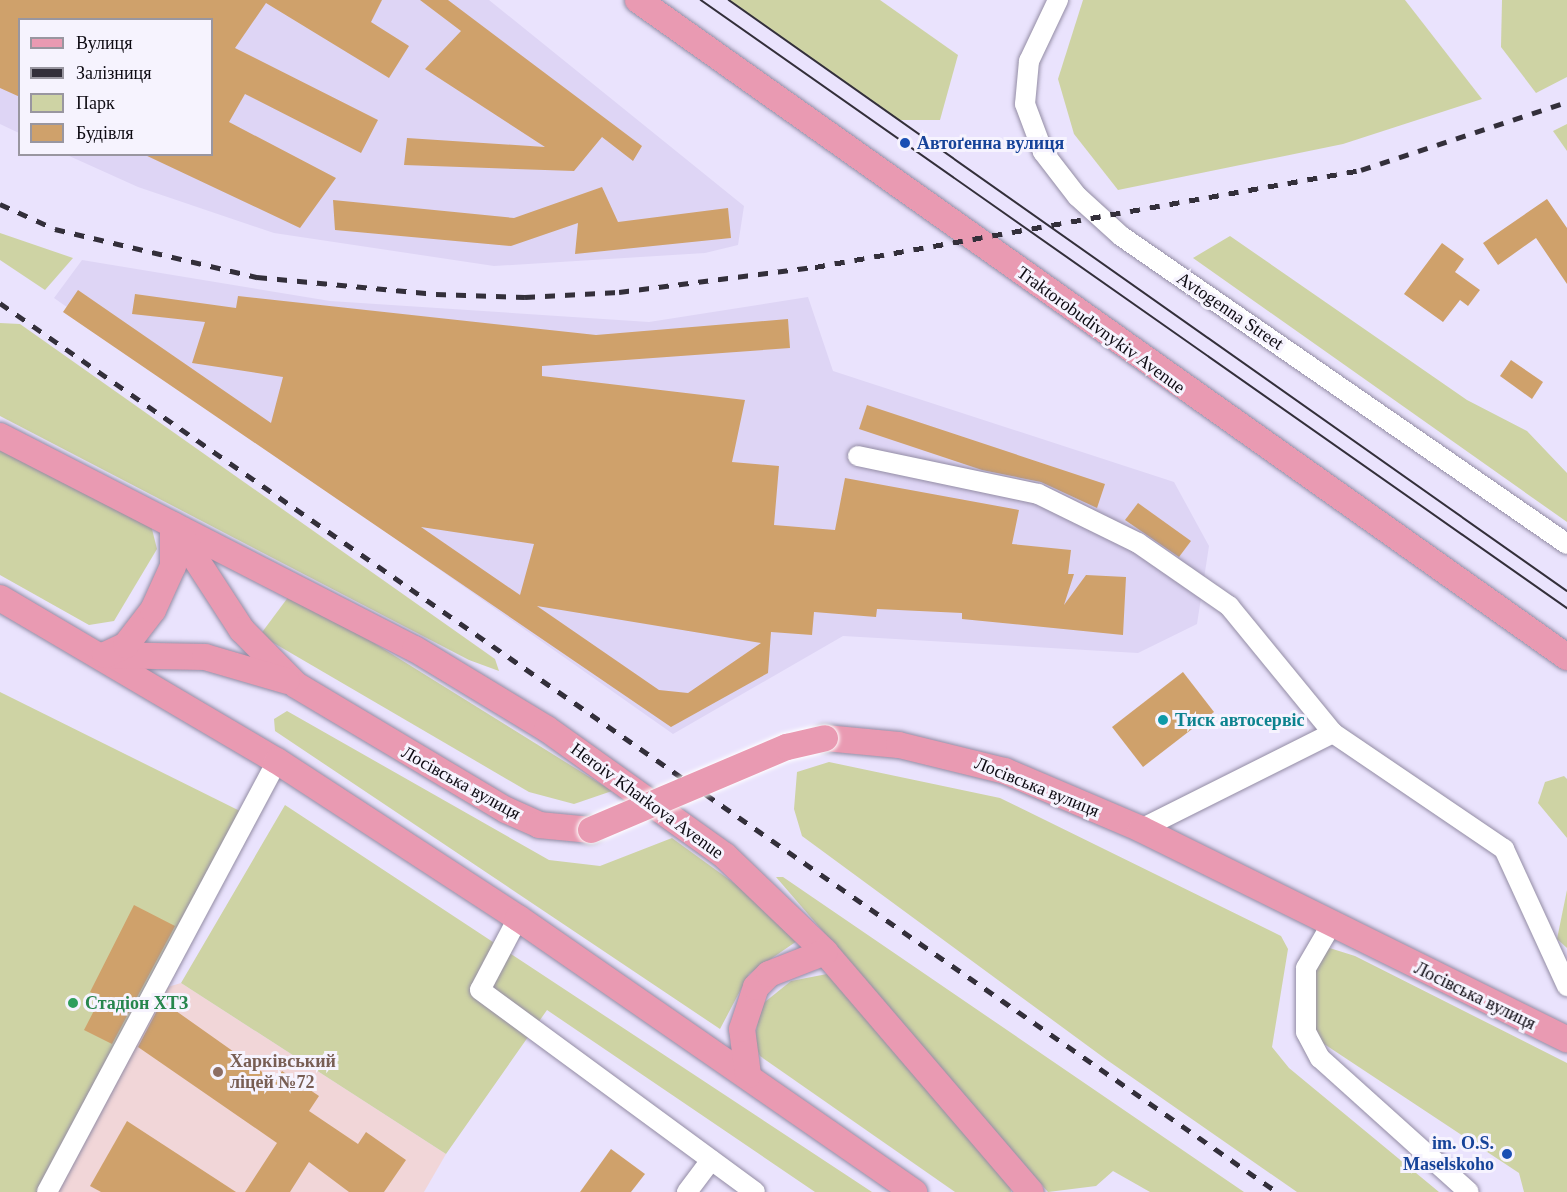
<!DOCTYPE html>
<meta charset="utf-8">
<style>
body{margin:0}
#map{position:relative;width:1567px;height:1192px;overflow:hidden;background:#eae3fd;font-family:"Times New Roman",serif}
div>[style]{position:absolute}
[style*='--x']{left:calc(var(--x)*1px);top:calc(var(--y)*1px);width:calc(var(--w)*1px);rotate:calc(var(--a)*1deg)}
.built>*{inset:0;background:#ded5f5}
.education>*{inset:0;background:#f1d6d8}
.green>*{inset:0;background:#ced3a4}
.building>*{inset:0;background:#cfa16b}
.roads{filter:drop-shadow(0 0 2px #938ca4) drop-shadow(0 0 2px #938ca4)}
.minor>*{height:20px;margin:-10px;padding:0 10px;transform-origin:10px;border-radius:10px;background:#fff}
.major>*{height:26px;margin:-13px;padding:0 13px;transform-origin:13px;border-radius:13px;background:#e99ab2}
.tram>*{height:1.5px;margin:-0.75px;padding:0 0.75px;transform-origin:0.75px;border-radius:0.75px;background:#332f3a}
.rail>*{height:4.5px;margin-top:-2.25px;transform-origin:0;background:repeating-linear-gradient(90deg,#332f3a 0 10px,transparent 0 20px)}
.bridges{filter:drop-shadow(0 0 2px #fff) drop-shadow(0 0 2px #fff)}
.major-bridge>*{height:26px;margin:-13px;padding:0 13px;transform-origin:13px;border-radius:13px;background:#e99ab2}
.dots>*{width:16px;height:16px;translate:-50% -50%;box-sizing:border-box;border:3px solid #f6f3fe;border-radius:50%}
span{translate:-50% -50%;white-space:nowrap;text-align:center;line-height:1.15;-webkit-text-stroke:6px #f6f3fe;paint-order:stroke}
.transit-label{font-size:18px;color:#164399;font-weight:700}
.left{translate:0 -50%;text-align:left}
.right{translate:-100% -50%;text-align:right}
.street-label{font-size:18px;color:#0d0a12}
.culture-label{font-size:18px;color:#0d838f;font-weight:700}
.leisure-label{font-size:18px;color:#27864d;font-weight:700}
.education-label{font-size:18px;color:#785e54;font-weight:700}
.legend{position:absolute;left:18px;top:18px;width:195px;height:138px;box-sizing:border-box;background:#f6f3fe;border:2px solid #9996a0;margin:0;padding:8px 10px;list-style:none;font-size:18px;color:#0d0a12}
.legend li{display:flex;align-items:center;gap:12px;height:30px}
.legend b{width:30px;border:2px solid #9996a0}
</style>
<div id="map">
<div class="built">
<div style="clip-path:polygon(0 0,489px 0,744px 206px,738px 245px,705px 253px,494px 266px,274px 233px,138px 187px,67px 155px,212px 154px,212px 20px,20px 20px,19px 133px,0 124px)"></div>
<div style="clip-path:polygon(82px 260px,330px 301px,649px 322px,808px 297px,833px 371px,1174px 482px,1209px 546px,1197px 624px,1138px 653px,843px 636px,673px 734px,54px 298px)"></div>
</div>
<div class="education">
<div style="clip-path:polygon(181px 983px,446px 1154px,424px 1192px,54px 1192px,161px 989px)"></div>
</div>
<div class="green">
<div style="clip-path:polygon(729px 0,880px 0,958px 55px,940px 120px,899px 120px)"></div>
<div style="clip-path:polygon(1083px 0,1405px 0,1482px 99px,1343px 144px,1118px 190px,1074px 134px,1058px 79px)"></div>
<div style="clip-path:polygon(1502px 0,1567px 0,1567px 77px,1536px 93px,1501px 47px)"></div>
<div style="clip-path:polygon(1567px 124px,1567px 151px,1553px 131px)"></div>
<div style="clip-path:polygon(0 233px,73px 258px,45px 290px,0 260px)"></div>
<div style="clip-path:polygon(1230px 236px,1467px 400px,1527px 431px,1567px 473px,1567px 522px,1193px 258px)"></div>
<div style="clip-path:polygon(0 323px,20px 324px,495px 659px,499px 671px,469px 660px,0 416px)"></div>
<div style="clip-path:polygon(0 447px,151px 525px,157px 549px,114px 621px,89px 625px,0 575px)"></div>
<div style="clip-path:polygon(292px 592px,612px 791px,574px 804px,529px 792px,260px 635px)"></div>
<div style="clip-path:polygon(0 692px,246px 814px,45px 1192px,0 1192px)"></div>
<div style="clip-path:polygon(287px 711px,549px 860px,600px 866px,672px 838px,760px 902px,797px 941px,749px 974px,720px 1029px,275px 731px,274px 719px)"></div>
<div style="clip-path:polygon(829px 762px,1000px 798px,1281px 936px,1288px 949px,1272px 1047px,1289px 1068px,1439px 1192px,1297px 1192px,1107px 1060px,802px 836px,794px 809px,797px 772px)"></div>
<div style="clip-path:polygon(1564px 776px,1567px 779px,1567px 838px,1538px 803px,1545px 782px)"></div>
<div style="clip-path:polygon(285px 805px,872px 1192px,815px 1192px,547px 1010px,446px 1154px,181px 983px)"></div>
<div style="clip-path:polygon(776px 877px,783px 877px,1244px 1192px,1150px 1192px,1113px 1171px,1096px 1186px,1048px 1192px)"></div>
<div style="clip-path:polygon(1567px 890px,1567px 948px,1557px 939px)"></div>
<div style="clip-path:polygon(1320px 945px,1355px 956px,1567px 1063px,1567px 1192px,1524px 1192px,1519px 1173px,1306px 1032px)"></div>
<div style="clip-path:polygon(827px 974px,1010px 1185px,1011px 1192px,955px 1192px,760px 1056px,754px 1042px,761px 1005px,791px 981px)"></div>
</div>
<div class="building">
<div style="clip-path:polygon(0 0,382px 0,371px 22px,409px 46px,389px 78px,266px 3px,235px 48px,378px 120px,361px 153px,245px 94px,229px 122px,336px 178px,300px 228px,143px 154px,212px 154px,212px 20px,20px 20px,20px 97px,0 88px)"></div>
<div style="clip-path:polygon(420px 0,448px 0,642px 146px,633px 161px,602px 137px,574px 171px,404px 165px,407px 138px,545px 147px,425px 69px,461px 31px)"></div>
<div style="clip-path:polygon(602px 187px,618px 222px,728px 208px,731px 238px,575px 254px,578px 223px,511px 246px,335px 230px,333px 200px,514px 218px)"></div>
<div style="clip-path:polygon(1547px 199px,1567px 228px,1567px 284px,1536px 238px,1498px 265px,1483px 243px)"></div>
<div style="clip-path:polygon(1442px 243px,1464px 259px,1455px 272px,1480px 290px,1468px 306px,1460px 300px,1443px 322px,1404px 294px)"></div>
<div style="clip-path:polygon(evenodd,78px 290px,271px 423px,283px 377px,192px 363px,205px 322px,132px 314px,135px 294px,236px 308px,238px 296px,596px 335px,788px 319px,790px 348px,542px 366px,542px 376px,745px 400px,732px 462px,779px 466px,774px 525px,835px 530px,845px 478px,1019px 510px,1012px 544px,1071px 550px,1068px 574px,1074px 574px,1064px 605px,1086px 575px,1126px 577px,1123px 635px,962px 619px,962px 613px,877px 609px,876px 617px,814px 612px,812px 635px,771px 632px,768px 673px,671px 727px,63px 312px,78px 290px,421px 527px,534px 544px,520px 595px,421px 527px,78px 290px,537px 606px,761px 643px,688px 693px,659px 690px,537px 606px)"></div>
<div style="clip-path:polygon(1511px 360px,1543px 382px,1532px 399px,1500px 376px)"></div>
<div style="clip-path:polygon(867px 405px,1105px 484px,1097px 508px,1041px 482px,982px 470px,859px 429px)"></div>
<div style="clip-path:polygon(1138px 503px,1191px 541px,1179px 557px,1125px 520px)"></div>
<div style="clip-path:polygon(1183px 672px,1214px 712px,1143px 767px,1112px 727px)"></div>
<div style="clip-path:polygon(134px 905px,175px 926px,112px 1044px,84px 1030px,101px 997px,90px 992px)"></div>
<div style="clip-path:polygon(162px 1001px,275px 1081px,282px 1071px,319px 1096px,309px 1111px,358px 1144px,366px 1132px,406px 1160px,384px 1192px,349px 1192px,309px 1162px,290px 1192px,245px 1192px,277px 1143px,138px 1047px)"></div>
<div style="clip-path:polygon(127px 1121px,236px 1192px,101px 1192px,90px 1186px)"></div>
<div style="clip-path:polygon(611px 1149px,645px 1174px,631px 1192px,580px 1192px)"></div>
</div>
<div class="roads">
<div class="minor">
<div style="--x:1058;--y:0;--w:68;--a:115.4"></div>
<div style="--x:1029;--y:61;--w:43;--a:95.3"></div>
<div style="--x:1025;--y:104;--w:51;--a:69.4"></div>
<div style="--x:1043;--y:152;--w:56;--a:52.3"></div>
<div style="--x:1077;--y:196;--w:59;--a:42.3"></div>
<div style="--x:1121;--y:236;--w:542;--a:34.63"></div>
<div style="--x:858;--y:456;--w:184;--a:11.9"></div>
<div style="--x:1038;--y:494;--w:111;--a:26.1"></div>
<div style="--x:1138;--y:543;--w:111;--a:34.7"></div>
<div style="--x:1229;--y:606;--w:164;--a:50.7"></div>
<div style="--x:1333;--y:733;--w:207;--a:34.2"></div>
<div style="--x:1504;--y:849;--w:151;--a:65.3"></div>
<div style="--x:1141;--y:829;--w:215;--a:-26.6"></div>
<div style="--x:518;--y:918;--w:81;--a:117.8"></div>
<div style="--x:480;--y:990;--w:341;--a:36.3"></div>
<div style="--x:1331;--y:925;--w:50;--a:120.2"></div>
<div style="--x:1306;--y:968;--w:64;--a:90"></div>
<div style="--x:1306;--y:1032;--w:30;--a:62"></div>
<div style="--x:1320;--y:1058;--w:200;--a:42"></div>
<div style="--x:47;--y:1192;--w:489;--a:-61.9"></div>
<div style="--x:687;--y:1192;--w:40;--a:-53"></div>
</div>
<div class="major">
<div style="--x:638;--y:0;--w:1138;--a:35.27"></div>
<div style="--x:0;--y:436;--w:466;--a:27.2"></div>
<div style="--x:415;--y:649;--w:154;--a:31.2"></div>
<div style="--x:547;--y:729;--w:219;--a:35.5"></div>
<div style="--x:725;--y:856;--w:139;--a:43.8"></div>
<div style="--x:825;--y:952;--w:316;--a:49.4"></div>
<div style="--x:177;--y:530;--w:119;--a:57"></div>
<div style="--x:242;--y:630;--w:77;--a:45.5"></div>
<div style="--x:296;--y:685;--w:244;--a:30.8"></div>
<div style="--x:506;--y:810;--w:36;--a:24"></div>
<div style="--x:539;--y:825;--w:52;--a:5.5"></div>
<div style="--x:0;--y:598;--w:321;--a:30.5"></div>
<div style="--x:277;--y:761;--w:288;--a:33.1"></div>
<div style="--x:518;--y:918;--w:482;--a:34.7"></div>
<div style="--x:105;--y:655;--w:100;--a:1.1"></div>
<div style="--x:205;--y:657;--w:85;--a:16.3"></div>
<div style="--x:105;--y:655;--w:23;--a:-25"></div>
<div style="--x:126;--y:645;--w:44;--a:-52.4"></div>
<div style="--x:153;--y:610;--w:48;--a:-65.6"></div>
<div style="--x:173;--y:566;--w:41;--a:-90"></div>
<div style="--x:825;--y:738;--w:74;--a:5.4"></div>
<div style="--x:899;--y:745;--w:109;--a:13.8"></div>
<div style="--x:1005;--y:771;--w:148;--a:23.1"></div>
<div style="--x:1141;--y:829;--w:475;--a:26.3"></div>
<div style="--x:748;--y:1075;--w:46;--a:-97.4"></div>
<div style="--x:742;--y:1029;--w:44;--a:-71.6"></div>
<div style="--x:756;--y:987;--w:18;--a:-45"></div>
<div style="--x:769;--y:974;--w:60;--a:-21.4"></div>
</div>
</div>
<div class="tram">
<div style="--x:701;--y:0;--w:1058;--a:35.07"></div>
<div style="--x:729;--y:0;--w:1025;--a:35.19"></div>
</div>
<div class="rail">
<div style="--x:0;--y:204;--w:60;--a:24.4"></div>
<div style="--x:55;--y:229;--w:208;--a:13.4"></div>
<div style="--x:257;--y:277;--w:180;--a:5.4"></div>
<div style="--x:436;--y:294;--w:89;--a:1.9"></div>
<div style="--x:525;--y:297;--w:94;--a:-3"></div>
<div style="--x:619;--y:292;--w:198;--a:-7.3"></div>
<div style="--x:815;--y:267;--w:555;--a:-10.07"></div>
<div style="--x:1361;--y:170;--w:217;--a:-18.3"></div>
<div style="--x:0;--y:303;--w:1556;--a:34.84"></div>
</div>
<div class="bridges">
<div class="major-bridge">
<div style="--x:591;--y:830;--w:213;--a:-23"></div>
<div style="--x:787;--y:747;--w:39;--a:-13"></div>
</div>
</div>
<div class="dots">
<div style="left:905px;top:143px;background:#1a4fb4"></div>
<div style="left:1163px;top:720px;background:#0f9aa8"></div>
<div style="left:73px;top:1003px;background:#2e9e5b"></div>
<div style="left:218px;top:1072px;background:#8d6e63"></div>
<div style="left:1507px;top:1154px;background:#1a4fb4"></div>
</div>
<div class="transit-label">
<span class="left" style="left:917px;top:143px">Автоґенна вулиця</span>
<span class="right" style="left:1494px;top:1154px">іm. O.S.<br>Maselskoho</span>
</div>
<div class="street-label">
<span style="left:1230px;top:311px;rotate:34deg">Avtogenna Street</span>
<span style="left:1101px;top:330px;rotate:36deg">Traktorobudivnykiv Avenue</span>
<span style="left:461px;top:783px;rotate:29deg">Лосівська вулиця</span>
<span style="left:1037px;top:787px;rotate:22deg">Лосівська вулиця</span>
<span style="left:647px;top:801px;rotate:36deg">Heroiv Kharkova Avenue</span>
<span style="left:1475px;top:996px;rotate:26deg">Лосівська вулиця</span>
</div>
<div class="culture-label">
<span class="left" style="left:1175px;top:720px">Тиск автосервіс</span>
</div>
<div class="leisure-label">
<span class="left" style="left:85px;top:1003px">Стадіон ХТЗ</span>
</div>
<div class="education-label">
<span class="left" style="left:230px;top:1072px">Харківський<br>ліцей №72</span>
</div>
<ul class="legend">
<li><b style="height:8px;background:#e99ab2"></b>Вулиця</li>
<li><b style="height:8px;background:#332f3a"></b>Залізниця</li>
<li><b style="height:16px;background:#ced3a4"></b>Парк</li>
<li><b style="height:16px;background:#cfa16b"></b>Будівля</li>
</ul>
</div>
